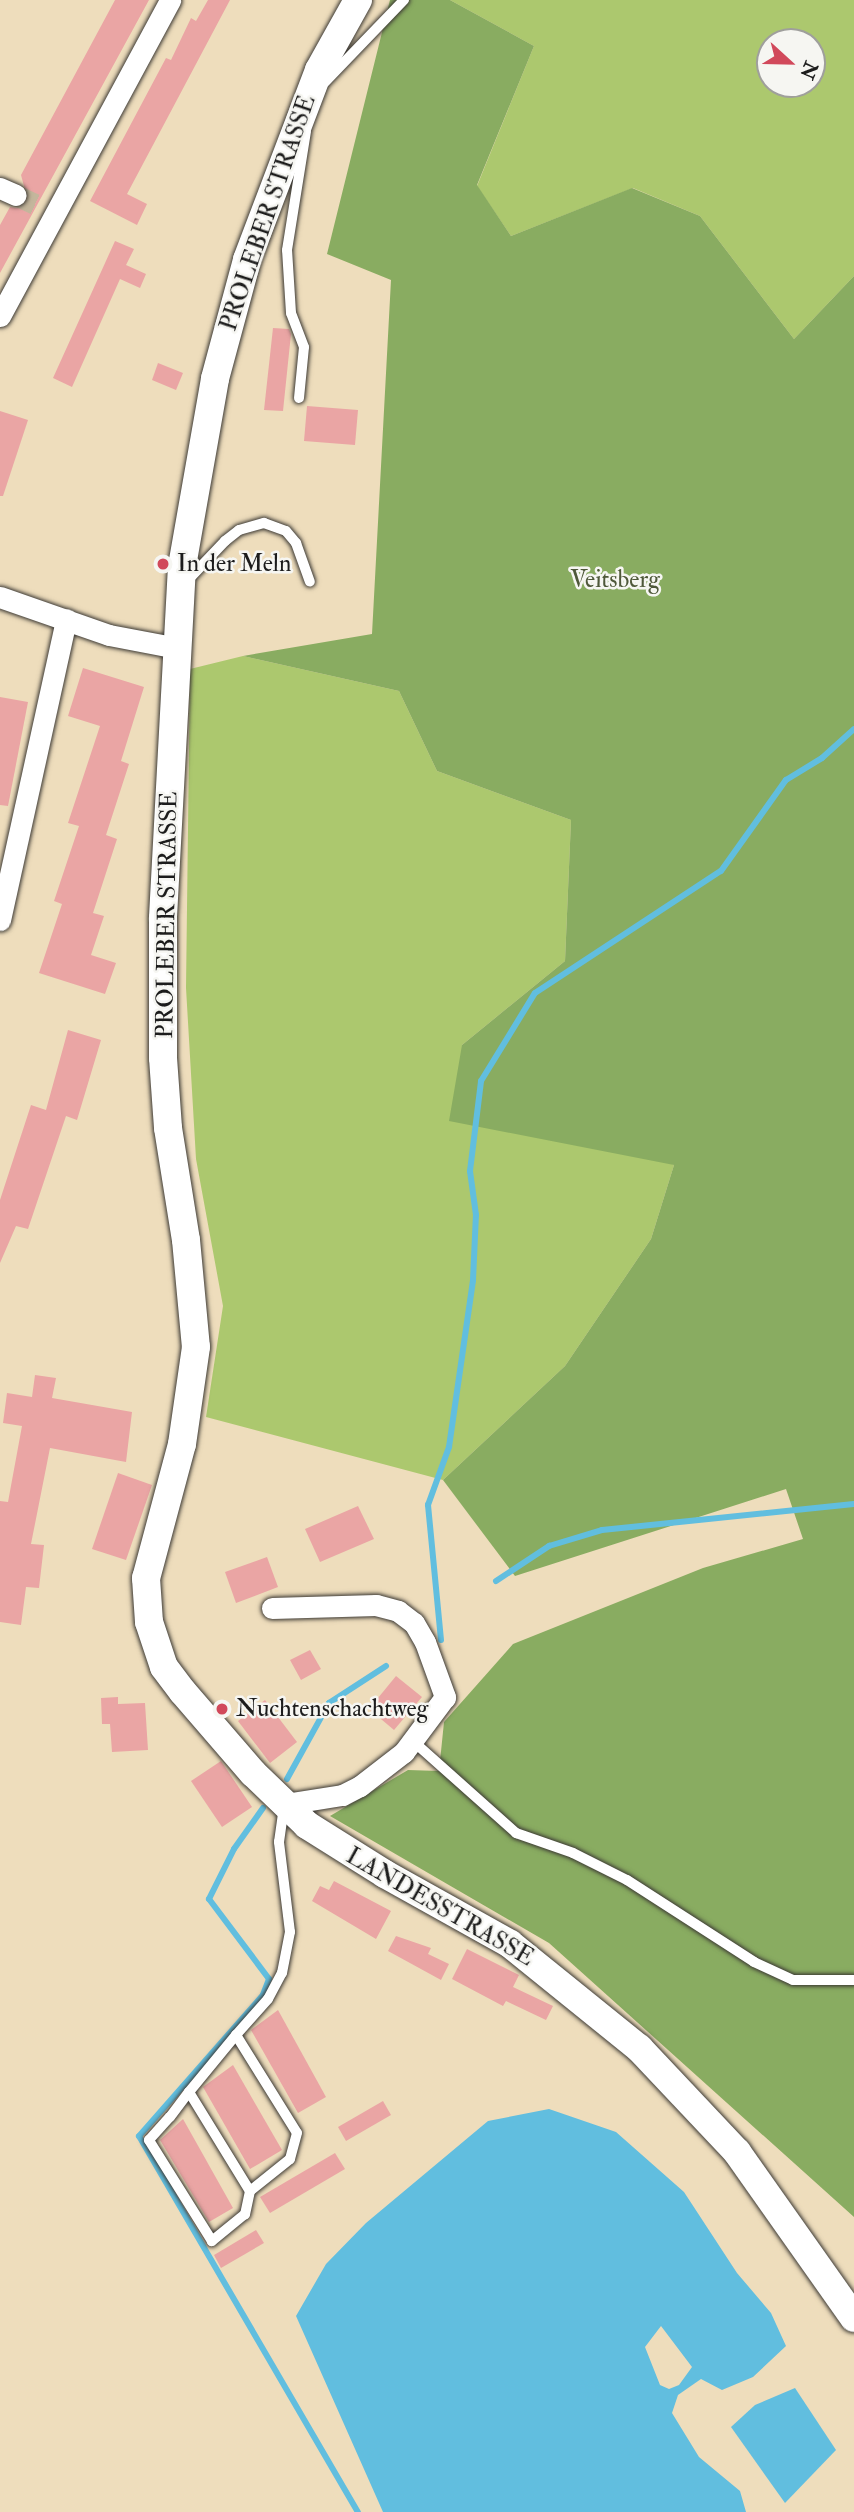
<!DOCTYPE html>
<style>
body{margin:0}
#map{position:relative;width:854px;height:2512px;overflow:hidden;background:#eeddbc;font-family:"IM FELL Double Pica",serif}
div>[style]{position:absolute}
[style*='--x']{left:calc(var(--x)*1px);top:calc(var(--y)*1px);width:calc(var(--w)*1px);rotate:calc(var(--a)*1deg)}
.green>*{inset:0;background:#acc86e}
.forest>*{inset:0;background:#89ac61}
.water>*{inset:0;background:#61bedf}
.stream>*{height:6px;margin:-3px;padding:0 3px;transform-origin:3px;border-radius:3px;background:#61bedf}
.building>*{inset:0;background:#eaa5a4}
.street-tunnel>*{height:21px;margin-top:-10.5px;transform-origin:0;background:repeating-linear-gradient(90deg,#c4b69c 0 21px,transparent 0 31px)}
.roads{filter:drop-shadow(0 0 2px #3c3934) drop-shadow(0 0 2px #3c3934)}
.lane>*{height:10px;margin:-5px;padding:0 5px;transform-origin:5px;border-radius:5px;background:#fff}
.street>*{height:21px;margin:-10.5px;padding:0 10.5px;transform-origin:10.5px;border-radius:10.5px;background:#fff}
.secondary>*{height:28px;margin:-14px;padding:0 14px;transform-origin:14px;border-radius:14px;background:#fff}
.dots>*{width:19px;height:19px;translate:-50% -50%;box-sizing:border-box;border:4px solid #f6f6f2;border-radius:50%}
span{translate:-50% -50%;white-space:nowrap;text-align:center;line-height:1.15;-webkit-text-stroke:5px #f6f6f2;paint-order:stroke}
.street-label{font-size:24px;color:#1c1c1c}
.poi-label{font-size:24px;color:#1c1c1c}
.left{translate:0 -50%;text-align:left}
.park-label{font-size:24px;color:#4e5839}
.north{position:absolute;left:756px;top:28px;width:70px;height:70px;box-sizing:border-box;background:#f6f6f2;border:2px solid #9f9f9c;border-radius:50%;rotate:112deg;font-size:19px;font-weight:700;line-height:28px;text-align:center;color:#1c1c1c}
.north::after{content:'';display:block;margin:auto;width:24px;height:32px;background:#d1495b;clip-path:polygon(50% 0,100% 100%,50% 72%,0 100%)}
</style>
<div id="map">
<div class="green">
<div style="clip-path:polygon(evenodd,450px 0,854px 0,854px 276px,794px 339px,700px 216px,633px 188px,511px 236px,477px 186px,534px 46px,450px 0,770px 42px,812px 42px,812px 84px,770px 84px,770px 42px)"></div>
<div style="clip-path:polygon(243px 656px,399px 691px,437px 771px,571px 820px,565px 961px,462px 1045px,674px 1165px,651px 1239px,565px 1366px,443px 1480px,206px 1417px,223px 1306px,196px 1159px,186px 988px,190px 669px)"></div>
</div>
<div class="forest">
<div style="clip-path:polygon(390px 0,450px 0,534px 46px,477px 185px,511px 236px,632px 188px,700px 216px,794px 339px,854px 276px,854px 2217px,549px 1943px,330px 1816px,408px 1770px,439px 1771px,444px 1722px,513px 1644px,703px 1568px,803px 1539px,786px 1489px,515px 1576px,443px 1480px,565px 1366px,651px 1239px,674px 1165px,449px 1121px,462px 1045px,565px 961px,571px 820px,437px 771px,399px 691px,243px 656px,372px 634px,391px 280px,327px 254px)"></div>
</div>
<div class="water">
<div style="clip-path:polygon(evenodd,549px 2109px,616px 2132px,684px 2192px,737px 2273px,771px 2313px,786px 2346px,753px 2377px,722px 2390px,701px 2379px,678px 2395px,672px 2413px,699px 2457px,740px 2491px,746px 2512px,383px 2512px,296px 2316px,326px 2264px,366px 2223px,488px 2121px,549px 2109px,661px 2326px,692px 2367px,679px 2385px,669px 2389px,660px 2385px,645px 2347px,661px 2326px)"></div>
<div style="clip-path:polygon(795px 2388px,836px 2450px,785px 2503px,731px 2427px,755px 2405px)"></div>
</div>
<div class="stream">
<div style="--x:496;--y:1581;--w:64;--a:-33.4"></div>
<div style="--x:549;--y:1546;--w:55;--a:-16.8"></div>
<div style="--x:602;--y:1530;--w:253;--a:-5.9"></div>
<div style="--x:441;--y:1640;--w:136;--a:-95.5"></div>
<div style="--x:428;--y:1505;--w:62;--a:-70.1"></div>
<div style="--x:449;--y:1447;--w:169;--a:-81.8"></div>
<div style="--x:473;--y:1280;--w:65;--a:-87.4"></div>
<div style="--x:476;--y:1215;--w:44;--a:-97.8"></div>
<div style="--x:470;--y:1171;--w:91;--a:-83"></div>
<div style="--x:481;--y:1081;--w:103;--a:-58.5"></div>
<div style="--x:535;--y:993;--w:222;--a:-33.3"></div>
<div style="--x:721;--y:871;--w:112;--a:-54.5"></div>
<div style="--x:786;--y:780;--w:42;--a:-31.4"></div>
<div style="--x:822;--y:758;--w:43;--a:-42.2"></div>
<div style="--x:287;--y:1779;--w:87;--a:-61.1"></div>
<div style="--x:329;--y:1703;--w:68;--a:-33"></div>
<div style="--x:263;--y:1808;--w:50;--a:125.3"></div>
<div style="--x:234;--y:1849;--w:56;--a:116.6"></div>
<div style="--x:209;--y:1899;--w:100;--a:53.1"></div>
<div style="--x:269;--y:1979;--w:17;--a:111"></div>
<div style="--x:263;--y:1995;--w:188;--a:131.3"></div>
<div style="--x:139;--y:2136;--w:435;--a:59.8"></div>
</div>
<div class="building">
<div style="clip-path:polygon(115px 0,149px 0,0 273px,0 225px,10px 207px,18px 208px,28px 201px,21px 175px)"></div>
<div style="clip-path:polygon(208px 0,230px 0,127px 194px,147px 204px,137px 225px,90px 201px,166px 58px,171px 60px,191px 18px,196px 21px)"></div>
<div style="clip-path:polygon(115px 241px,134px 249px,126px 265px,146px 274px,140px 288px,120px 279px,72px 387px,53px 378px)"></div>
<div style="clip-path:polygon(273px 328px,289px 329px,291px 334px,283px 411px,264px 410px)"></div>
<div style="clip-path:polygon(158px 363px,183px 373px,176px 390px,152px 380px)"></div>
<div style="clip-path:polygon(307px 406px,358px 410px,355px 445px,304px 441px)"></div>
<div style="clip-path:polygon(0 411px,28px 420px,3px 496px,0 496px)"></div>
<div style="clip-path:polygon(83px 668px,144px 687px,121px 761px,129px 764px,106px 835px,117px 839px,93px 913px,104px 916px,91px 955px,116px 963px,105px 994px,39px 973px,62px 904px,54px 901px,79px 826px,68px 823px,100px 726px,68px 716px)"></div>
<div style="clip-path:polygon(0 697px,28px 702px,8px 806px,0 805px)"></div>
<div style="clip-path:polygon(68px 1030px,101px 1040px,77px 1120px,66px 1116px,28px 1229px,16px 1226px,0 1263px,0 1200px,31px 1105px,46px 1110px)"></div>
<div style="clip-path:polygon(35px 1375px,56px 1378px,52px 1398px,132px 1412px,126px 1462px,50px 1448px,31px 1544px,44px 1545px,39px 1588px,26px 1587px,21px 1625px,0 1622px,0 1501px,8px 1502px,22px 1426px,3px 1423px,7px 1393px,32px 1397px)"></div>
<div style="clip-path:polygon(118px 1473px,152px 1485px,126px 1560px,92px 1549px)"></div>
<div style="clip-path:polygon(358px 1506px,374px 1539px,320px 1562px,305px 1529px)"></div>
<div style="clip-path:polygon(267px 1557px,278px 1587px,236px 1603px,225px 1572px)"></div>
<div style="clip-path:polygon(310px 1650px,321px 1669px,301px 1680px,290px 1660px)"></div>
<div style="clip-path:polygon(396px 1676px,422px 1697px,394px 1730px,369px 1709px)"></div>
<div style="clip-path:polygon(118px 1697px,118px 1704px,145px 1703px,148px 1750px,112px 1752px,110px 1724px,102px 1724px,101px 1698px)"></div>
<div style="clip-path:polygon(265px 1700px,297px 1742px,270px 1763px,238px 1721px)"></div>
<div style="clip-path:polygon(221px 1761px,252px 1807px,222px 1827px,191px 1781px)"></div>
<div style="clip-path:polygon(334px 1881px,391px 1911px,376px 1939px,312px 1901px,320px 1886px,329px 1890px)"></div>
<div style="clip-path:polygon(396px 1936px,431px 1948px,428px 1954px,449px 1964px,441px 1980px,388px 1951px)"></div>
<div style="clip-path:polygon(467px 1949px,519px 1975px,513px 1987px,553px 2006px,546px 2020px,506px 2001px,503px 2006px,452px 1979px)"></div>
<div style="clip-path:polygon(278px 2010px,326px 2097px,298px 2113px,251px 2030px)"></div>
<div style="clip-path:polygon(233px 2065px,282px 2150px,250px 2169px,203px 2087px)"></div>
<div style="clip-path:polygon(383px 2101px,391px 2115px,346px 2141px,338px 2127px)"></div>
<div style="clip-path:polygon(183px 2119px,233px 2208px,209px 2222px,160px 2140px)"></div>
<div style="clip-path:polygon(335px 2153px,345px 2169px,270px 2213px,260px 2197px)"></div>
<div style="clip-path:polygon(256px 2230px,264px 2243px,221px 2268px,214px 2255px)"></div>
</div>
<div class="street-tunnel">
<div style="--x:16;--y:195;--w:23;--a:25"></div>
</div>
<div class="roads">
<div class="lane">
<div style="--x:325;--y:82;--w:114;--a:-46.1"></div>
<div style="--x:299;--y:398;--w:51;--a:-84.4"></div>
<div style="--x:304;--y:347;--w:36;--a:-111"></div>
<div style="--x:291;--y:313;--w:63;--a:-93.6"></div>
<div style="--x:287;--y:250;--w:120;--a:-80.9"></div>
<div style="--x:186;--y:582;--w:57;--a:-46.4"></div>
<div style="--x:225;--y:541;--w:18;--a:-38"></div>
<div style="--x:239;--y:530;--w:26;--a:-16"></div>
<div style="--x:264;--y:523;--w:23;--a:20"></div>
<div style="--x:286;--y:531;--w:16;--a:50"></div>
<div style="--x:296;--y:543;--w:41;--a:70.3"></div>
<div style="--x:414;--y:1742;--w:137;--a:41.7"></div>
<div style="--x:516;--y:1833;--w:60;--a:19.3"></div>
<div style="--x:573;--y:1853;--w:60;--a:26.6"></div>
<div style="--x:627;--y:1880;--w:151;--a:32.8"></div>
<div style="--x:754;--y:1962;--w:43;--a:24.8"></div>
<div style="--x:793;--y:1980;--w:61;--a:0"></div>
<div style="--x:236;--y:2035;--w:115;--a:58.1"></div>
<div style="--x:297;--y:2133;--w:27;--a:105"></div>
<div style="--x:290;--y:2159;--w:51;--a:141.3"></div>
<div style="--x:250;--y:2191;--w:24;--a:102"></div>
<div style="--x:245;--y:2214;--w:43;--a:140.7"></div>
<div style="--x:212;--y:2241;--w:119;--a:-122"></div>
<div style="--x:149;--y:2140;--w:31;--a:-48"></div>
<div style="--x:170;--y:2117;--w:31;--a:-53"></div>
<div style="--x:189;--y:2092;--w:74;--a:-50.5"></div>
<div style="--x:236;--y:2035;--w:48;--a:-48.4"></div>
<div style="--x:268;--y:1999;--w:30;--a:-62"></div>
<div style="--x:282;--y:1973;--w:42;--a:-79"></div>
<div style="--x:290;--y:1932;--w:91;--a:-97"></div>
<div style="--x:279;--y:1842;--w:35;--a:-82"></div>
<div style="--x:189;--y:2092;--w:116;--a:58.4"></div>
</div>
<div class="street">
<div style="--x:0;--y:188;--w:17;--a:24"></div>
<div style="--x:0;--y:316;--w:359;--a:-61.7"></div>
<div style="--x:0;--y:597;--w:115;--a:19.2"></div>
<div style="--x:109;--y:635;--w:69;--a:10.8"></div>
<div style="--x:0;--y:920;--w:308;--a:-77.6"></div>
<div style="--x:272;--y:1608;--w:104;--a:-1.7"></div>
<div style="--x:376;--y:1605;--w:23;--a:15"></div>
<div style="--x:398;--y:1611;--w:20;--a:37"></div>
<div style="--x:414;--y:1623;--w:22;--a:60"></div>
<div style="--x:425;--y:1642;--w:59;--a:70"></div>
<div style="--x:445;--y:1697;--w:69;--a:126.7"></div>
<div style="--x:404;--y:1752;--w:56;--a:142.3"></div>
<div style="--x:360;--y:1786;--w:20;--a:153"></div>
<div style="--x:342;--y:1795;--w:58;--a:171"></div>
</div>
<div class="secondary">
<div style="--x:358;--y:0;--w:80;--a:119.1"></div>
<div style="--x:319;--y:70;--w:203;--a:110.8"></div>
<div style="--x:247;--y:260;--w:123;--a:105.1"></div>
<div style="--x:215;--y:379;--w:190;--a:100"></div>
<div style="--x:182;--y:566;--w:354;--a:93.1"></div>
<div style="--x:163;--y:919;--w:139;--a:90"></div>
<div style="--x:163;--y:1058;--w:70;--a:85.9"></div>
<div style="--x:168;--y:1128;--w:113;--a:80.9"></div>
<div style="--x:186;--y:1240;--w:107;--a:84.7"></div>
<div style="--x:196;--y:1347;--w:98;--a:98.2"></div>
<div style="--x:182;--y:1444;--w:139;--a:105"></div>
<div style="--x:146;--y:1578;--w:44;--a:86.1"></div>
<div style="--x:149;--y:1622;--w:47;--a:71.6"></div>
<div style="--x:164;--y:1667;--w:31;--a:53"></div>
<div style="--x:183;--y:1692;--w:107;--a:49.2"></div>
<div style="--x:253;--y:1773;--w:75;--a:43.9"></div>
<div style="--x:307;--y:1825;--w:92;--a:32.1"></div>
<div style="--x:385;--y:1874;--w:143;--a:29.2"></div>
<div style="--x:510;--y:1944;--w:166;--a:38.9"></div>
<div style="--x:639;--y:2048;--w:143;--a:46.7"></div>
<div style="--x:737;--y:2152;--w:203;--a:54.8"></div>
</div>
</div>
<div class="dots">
<div style="left:163px;top:564px;background:#d1495b"></div>
<div style="left:222px;top:1709px;background:#d1495b"></div>
</div>
<div class="street-label">
<span style="left:268px;top:213px;rotate:-71deg">PROLEBER STRASSE</span>
<span style="left:167px;top:915px;rotate:-89deg">PROLEBER STRASSE</span>
<span style="left:440px;top:1907px;rotate:30deg">LANDESSTRASSE</span>
</div>
<div class="poi-label">
<span class="left" style="left:177px;top:564px">In der Meln</span>
<span class="left" style="left:236px;top:1709px">Nuchtenschachtweg</span>
</div>
<div class="park-label">
<span style="left:615px;top:580px">Veitsberg</span>
</div>
<div class="north">N</div>
</div>
